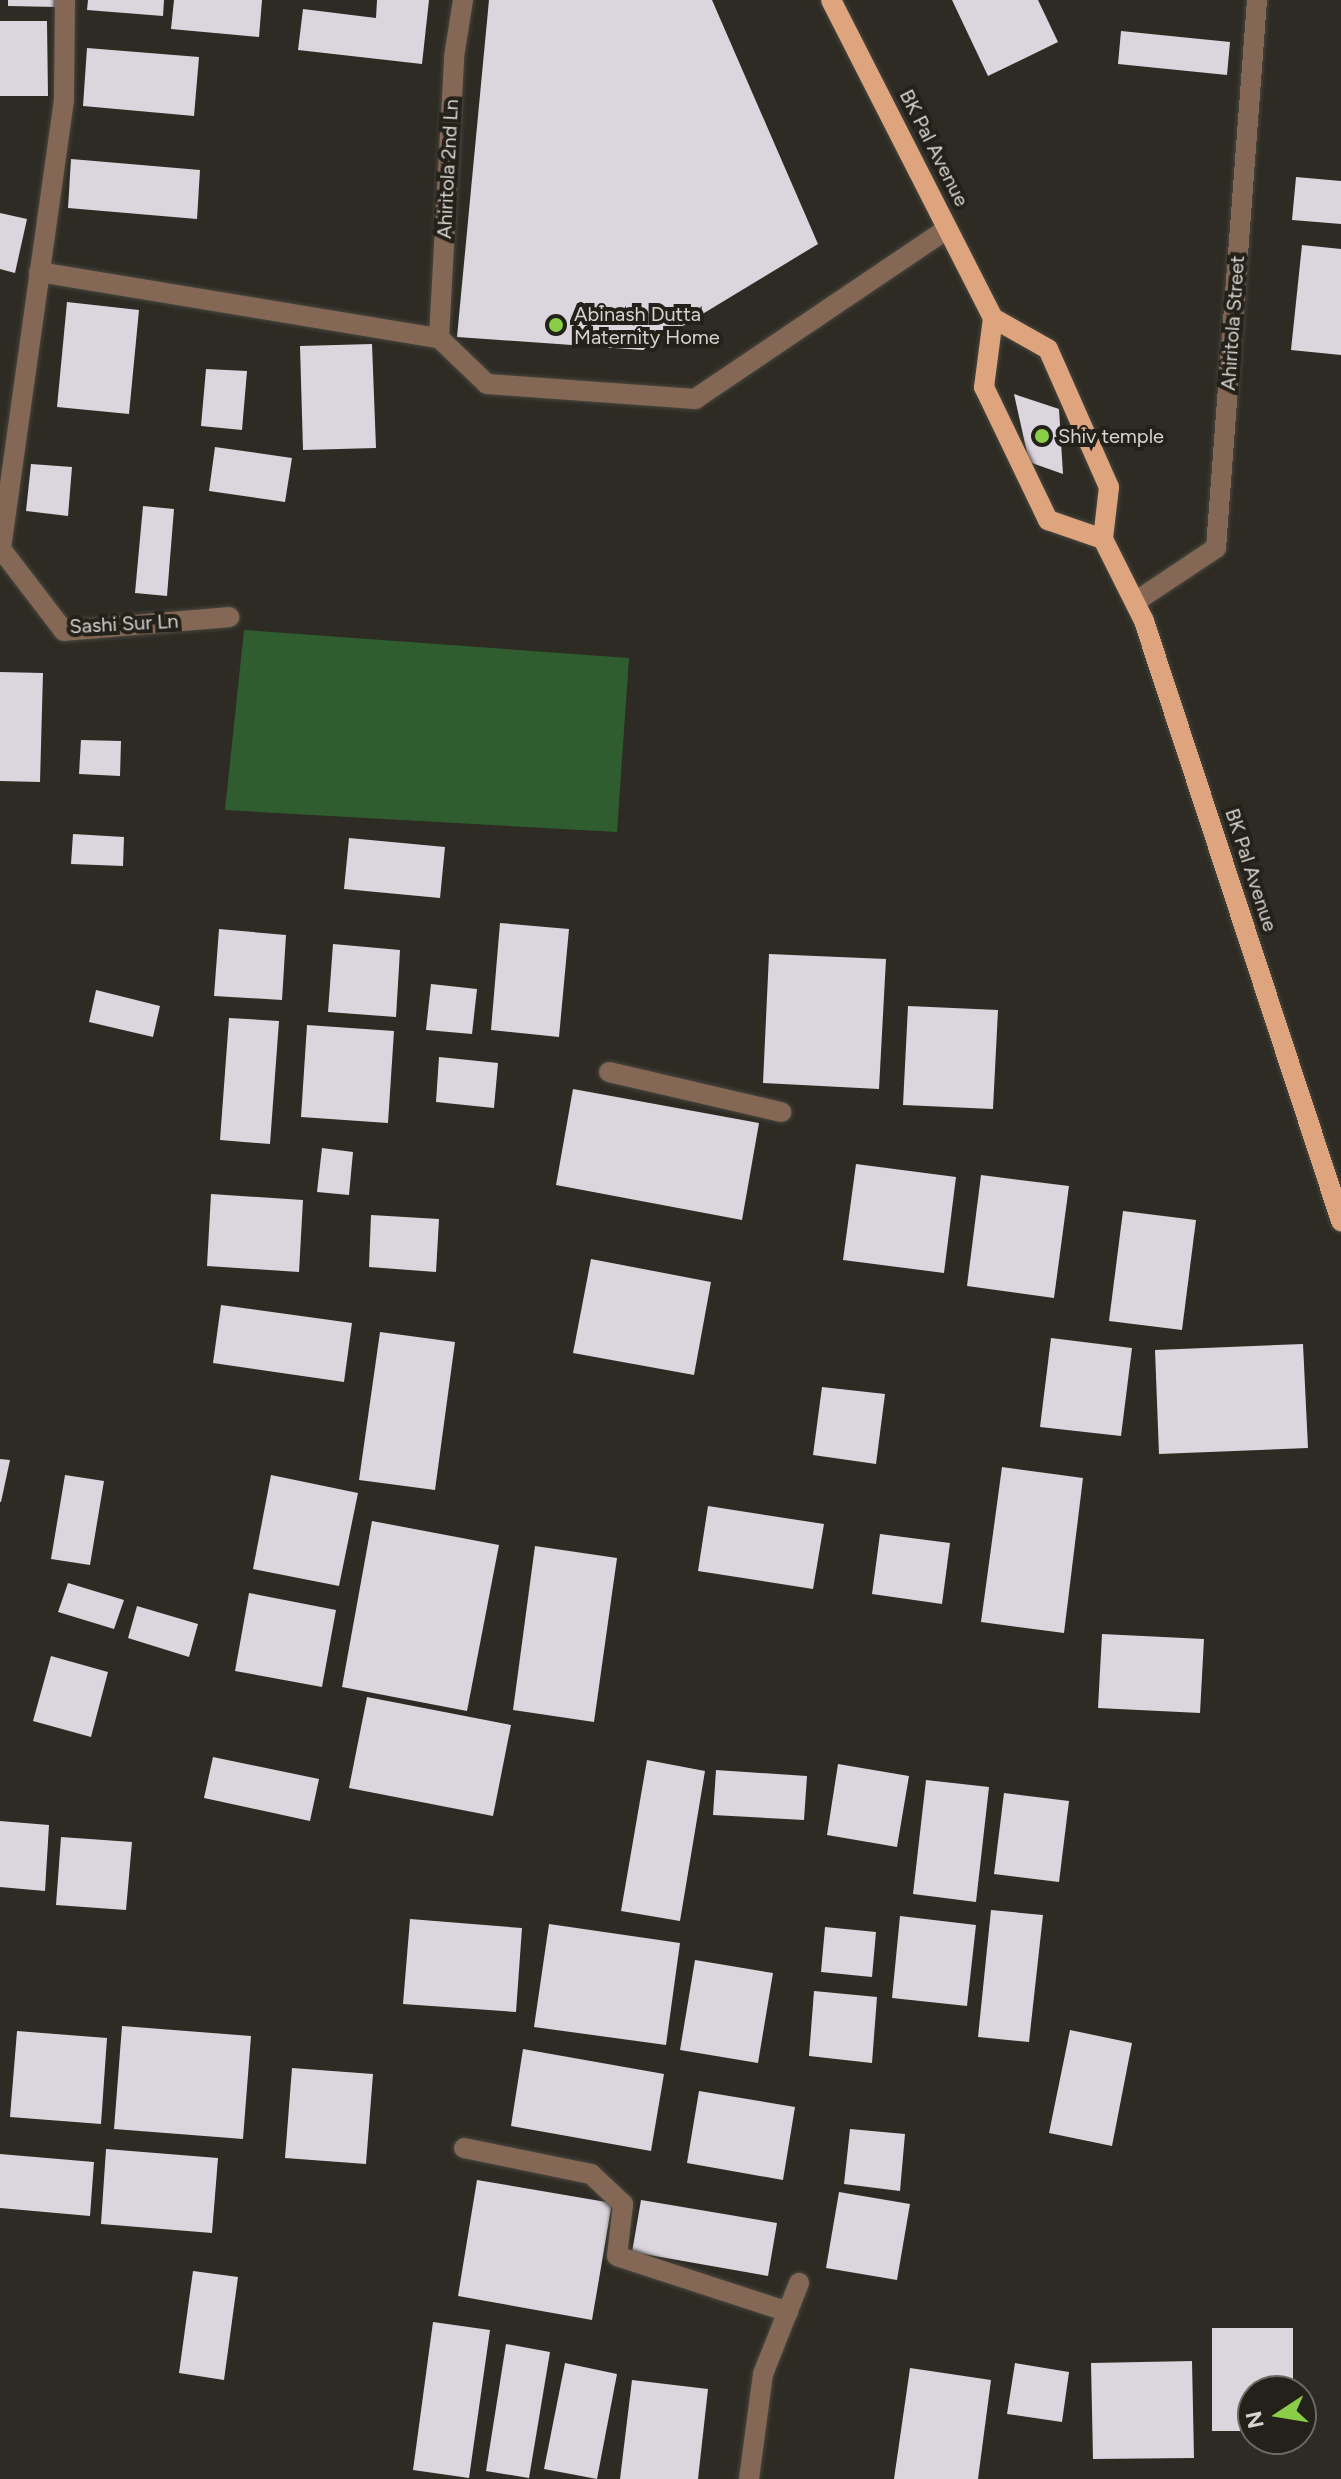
<!DOCTYPE html>
<style>
body{margin:0}
#map{position:relative;width:1341px;height:2479px;overflow:hidden;background:#2d2b23;font-family:Figtree,sans-serif}
div>[style]{position:absolute}
[style*='--x']{left:calc(var(--x)*1px);top:calc(var(--y)*1px);width:calc(var(--w)*1px);rotate:calc(var(--a)*1deg)}
.green>*{inset:0;background:#2f5d2f}
.building>*{inset:0;background:#dbd5de}
.roads{filter:drop-shadow(0 0 2px #48463f) drop-shadow(0 0 2px #48463f)}
.minor>*{height:20px;margin:-10px;padding:0 10px;transform-origin:10px;border-radius:10px;background:#846855}
.major>*{height:20px;margin:-10px;padding:0 10px;transform-origin:10px;border-radius:10px;background:#dda47d}
.dots>*{width:22px;height:22px;translate:-50% -50%;box-sizing:border-box;border:4px solid #232119;border-radius:50%}
span{translate:-50% -50%;white-space:nowrap;text-align:center;line-height:1.15;-webkit-text-stroke:8px #232119;paint-order:stroke}
.street-label{font-size:20px;color:#d6d4cf}
.poi-label{font-size:20px;color:#d6d4cf}
.left{translate:0 -50%;text-align:left}
.north{position:absolute;left:1237px;top:2375px;width:80px;height:80px;box-sizing:border-box;background:#232119;border:2px solid #6b6962;border-radius:50%;rotate:258deg;font-size:22px;font-weight:700;line-height:32px;text-align:center;color:#d6d4cf}
.north::after{content:'';display:block;margin:auto;width:28px;height:36px;background:#8ace47;clip-path:polygon(50% 0,100% 100%,50% 72%,0 100%)}
</style>
<div id="map">
<div class="green">
<div style="clip-path:polygon(244px 630px,629px 658px,617px 832px,225px 810px)"></div>
</div>
<div class="building">
<div style="clip-path:polygon(8px 0,57px 0,57px 7px,8px 6px)"></div>
<div style="clip-path:polygon(88px 0,164px 0,163px 16px,87px 10px)"></div>
<div style="clip-path:polygon(174px 0,262px 0,259px 37px,171px 29px)"></div>
<div style="clip-path:polygon(377px 0,429px 0,422px 64px,298px 50px,303px 9px,376px 18px)"></div>
<div style="clip-path:polygon(489px 0,712px 0,818px 244px,643px 350px,457px 337px)"></div>
<div style="clip-path:polygon(952px 0,1038px 0,1058px 42px,988px 76px)"></div>
<div style="clip-path:polygon(0 21px,47px 21px,48px 96px,0 96px)"></div>
<div style="clip-path:polygon(1121px 31px,1230px 42px,1227px 75px,1118px 64px)"></div>
<div style="clip-path:polygon(87px 48px,199px 57px,194px 116px,83px 106px)"></div>
<div style="clip-path:polygon(71px 159px,200px 170px,197px 219px,68px 208px)"></div>
<div style="clip-path:polygon(1296px 177px,1341px 181px,1341px 224px,1292px 220px)"></div>
<div style="clip-path:polygon(0 213px,27px 219px,15px 273px,0 269px)"></div>
<div style="clip-path:polygon(1302px 245px,1341px 249px,1341px 355px,1291px 350px)"></div>
<div style="clip-path:polygon(67px 302px,139px 310px,129px 414px,57px 407px)"></div>
<div style="clip-path:polygon(372px 344px,376px 448px,303px 450px,300px 346px)"></div>
<div style="clip-path:polygon(206px 369px,247px 371px,242px 430px,201px 426px)"></div>
<div style="clip-path:polygon(1014px 394px,1059px 409px,1063px 474px,1029px 462px)"></div>
<div style="clip-path:polygon(215px 447px,292px 458px,285px 502px,209px 491px)"></div>
<div style="clip-path:polygon(31px 464px,72px 467px,68px 516px,26px 511px)"></div>
<div style="clip-path:polygon(143px 506px,174px 509px,167px 596px,135px 593px)"></div>
<div style="clip-path:polygon(0 672px,43px 673px,40px 782px,0 781px)"></div>
<div style="clip-path:polygon(81px 740px,121px 741px,120px 776px,79px 774px)"></div>
<div style="clip-path:polygon(73px 834px,124px 837px,123px 866px,71px 864px)"></div>
<div style="clip-path:polygon(349px 838px,445px 847px,440px 898px,344px 889px)"></div>
<div style="clip-path:polygon(500px 923px,569px 929px,559px 1037px,491px 1030px)"></div>
<div style="clip-path:polygon(219px 929px,286px 935px,282px 1000px,214px 996px)"></div>
<div style="clip-path:polygon(333px 944px,400px 950px,396px 1017px,328px 1012px)"></div>
<div style="clip-path:polygon(769px 954px,886px 959px,879px 1089px,763px 1083px)"></div>
<div style="clip-path:polygon(431px 984px,477px 989px,472px 1034px,426px 1030px)"></div>
<div style="clip-path:polygon(96px 990px,160px 1006px,153px 1037px,89px 1022px)"></div>
<div style="clip-path:polygon(908px 1006px,998px 1010px,993px 1109px,903px 1105px)"></div>
<div style="clip-path:polygon(229px 1018px,279px 1021px,270px 1144px,220px 1140px)"></div>
<div style="clip-path:polygon(307px 1025px,394px 1031px,388px 1123px,301px 1117px)"></div>
<div style="clip-path:polygon(439px 1057px,498px 1063px,494px 1108px,436px 1102px)"></div>
<div style="clip-path:polygon(573px 1089px,759px 1123px,742px 1220px,556px 1185px)"></div>
<div style="clip-path:polygon(322px 1148px,353px 1152px,349px 1195px,317px 1192px)"></div>
<div style="clip-path:polygon(856px 1164px,956px 1177px,944px 1273px,843px 1260px)"></div>
<div style="clip-path:polygon(981px 1175px,1069px 1186px,1054px 1298px,967px 1286px)"></div>
<div style="clip-path:polygon(211px 1194px,303px 1200px,299px 1272px,207px 1266px)"></div>
<div style="clip-path:polygon(1123px 1211px,1196px 1220px,1182px 1330px,1109px 1321px)"></div>
<div style="clip-path:polygon(371px 1215px,439px 1219px,436px 1272px,369px 1267px)"></div>
<div style="clip-path:polygon(591px 1259px,711px 1282px,694px 1375px,573px 1353px)"></div>
<div style="clip-path:polygon(221px 1305px,352px 1323px,344px 1382px,213px 1363px)"></div>
<div style="clip-path:polygon(380px 1332px,455px 1342px,435px 1490px,359px 1480px)"></div>
<div style="clip-path:polygon(1051px 1338px,1132px 1348px,1121px 1436px,1040px 1427px)"></div>
<div style="clip-path:polygon(1303px 1344px,1308px 1448px,1159px 1454px,1155px 1350px)"></div>
<div style="clip-path:polygon(822px 1387px,885px 1394px,876px 1464px,813px 1455px)"></div>
<div style="clip-path:polygon(0 1459px,10px 1460px,1px 1502px,0 1502px)"></div>
<div style="clip-path:polygon(1002px 1467px,1083px 1478px,1064px 1633px,981px 1622px)"></div>
<div style="clip-path:polygon(65px 1475px,104px 1481px,90px 1565px,51px 1559px)"></div>
<div style="clip-path:polygon(271px 1475px,358px 1493px,339px 1586px,253px 1569px)"></div>
<div style="clip-path:polygon(708px 1506px,824px 1524px,813px 1589px,698px 1571px)"></div>
<div style="clip-path:polygon(372px 1521px,499px 1545px,467px 1711px,342px 1687px)"></div>
<div style="clip-path:polygon(880px 1534px,950px 1543px,942px 1604px,872px 1594px)"></div>
<div style="clip-path:polygon(535px 1546px,617px 1558px,594px 1722px,513px 1710px)"></div>
<div style="clip-path:polygon(68px 1583px,124px 1600px,114px 1629px,58px 1612px)"></div>
<div style="clip-path:polygon(249px 1593px,336px 1610px,322px 1687px,235px 1671px)"></div>
<div style="clip-path:polygon(137px 1606px,198px 1624px,189px 1657px,128px 1638px)"></div>
<div style="clip-path:polygon(1102px 1634px,1204px 1639px,1200px 1713px,1098px 1708px)"></div>
<div style="clip-path:polygon(51px 1656px,108px 1672px,91px 1737px,33px 1721px)"></div>
<div style="clip-path:polygon(367px 1697px,511px 1725px,493px 1816px,349px 1788px)"></div>
<div style="clip-path:polygon(213px 1757px,319px 1779px,310px 1821px,204px 1798px)"></div>
<div style="clip-path:polygon(647px 1760px,705px 1771px,680px 1921px,621px 1911px)"></div>
<div style="clip-path:polygon(838px 1764px,909px 1776px,897px 1847px,827px 1835px)"></div>
<div style="clip-path:polygon(716px 1770px,807px 1776px,804px 1820px,713px 1815px)"></div>
<div style="clip-path:polygon(926px 1780px,989px 1787px,976px 1902px,913px 1894px)"></div>
<div style="clip-path:polygon(1004px 1793px,1069px 1801px,1059px 1882px,994px 1874px)"></div>
<div style="clip-path:polygon(0 1821px,49px 1825px,45px 1891px,0 1887px)"></div>
<div style="clip-path:polygon(61px 1837px,132px 1842px,126px 1910px,56px 1905px)"></div>
<div style="clip-path:polygon(991px 1910px,1043px 1915px,1029px 2042px,978px 2037px)"></div>
<div style="clip-path:polygon(900px 1916px,976px 1925px,967px 2006px,892px 1998px)"></div>
<div style="clip-path:polygon(410px 1919px,522px 1928px,516px 2012px,403px 2004px)"></div>
<div style="clip-path:polygon(549px 1924px,680px 1943px,666px 2045px,534px 2027px)"></div>
<div style="clip-path:polygon(825px 1927px,876px 1932px,872px 1977px,821px 1972px)"></div>
<div style="clip-path:polygon(695px 1960px,773px 1973px,758px 2063px,680px 2050px)"></div>
<div style="clip-path:polygon(814px 1991px,877px 1997px,872px 2063px,809px 2056px)"></div>
<div style="clip-path:polygon(122px 2026px,251px 2036px,243px 2139px,114px 2129px)"></div>
<div style="clip-path:polygon(1070px 2030px,1132px 2043px,1112px 2146px,1049px 2133px)"></div>
<div style="clip-path:polygon(17px 2031px,107px 2038px,101px 2124px,10px 2117px)"></div>
<div style="clip-path:polygon(523px 2049px,664px 2074px,651px 2151px,511px 2126px)"></div>
<div style="clip-path:polygon(292px 2068px,373px 2074px,366px 2164px,285px 2158px)"></div>
<div style="clip-path:polygon(699px 2091px,795px 2107px,783px 2180px,687px 2163px)"></div>
<div style="clip-path:polygon(850px 2129px,905px 2134px,900px 2191px,844px 2184px)"></div>
<div style="clip-path:polygon(106px 2149px,218px 2158px,212px 2233px,101px 2224px)"></div>
<div style="clip-path:polygon(0 2154px,94px 2162px,90px 2216px,0 2208px)"></div>
<div style="clip-path:polygon(477px 2180px,612px 2203px,592px 2320px,458px 2296px)"></div>
<div style="clip-path:polygon(839px 2192px,910px 2204px,897px 2280px,826px 2268px)"></div>
<div style="clip-path:polygon(641px 2200px,777px 2223px,768px 2276px,632px 2252px)"></div>
<div style="clip-path:polygon(193px 2271px,238px 2277px,224px 2380px,179px 2373px)"></div>
<div style="clip-path:polygon(433px 2322px,490px 2330px,469px 2478px,413px 2470px)"></div>
<div style="clip-path:polygon(1212px 2328px,1293px 2328px,1293px 2391px,1253px 2391px,1253px 2431px,1212px 2431px)"></div>
<div style="clip-path:polygon(506px 2344px,550px 2352px,529px 2478px,486px 2471px)"></div>
<div style="clip-path:polygon(1192px 2361px,1194px 2458px,1093px 2459px,1091px 2363px)"></div>
<div style="clip-path:polygon(565px 2363px,617px 2374px,597px 2479px,544px 2469px)"></div>
<div style="clip-path:polygon(1015px 2363px,1069px 2372px,1062px 2422px,1007px 2414px)"></div>
<div style="clip-path:polygon(910px 2368px,991px 2380px,978px 2479px,894px 2479px)"></div>
<div style="clip-path:polygon(632px 2380px,708px 2389px,698px 2479px,620px 2479px)"></div>
</div>
<div class="roads">
<div class="minor">
<div style="--x:65;--y:0;--w:100;--a:90.6"></div>
<div style="--x:64;--y:100;--w:453;--a:98"></div>
<div style="--x:1;--y:549;--w:103;--a:52.5"></div>
<div style="--x:64;--y:631;--w:166;--a:-4.8"></div>
<div style="--x:39;--y:272;--w:405;--a:9.4"></div>
<div style="--x:439;--y:338;--w:66;--a:43.8"></div>
<div style="--x:487;--y:384;--w:209;--a:4.1"></div>
<div style="--x:695;--y:399;--w:304;--a:-34"></div>
<div style="--x:439;--y:338;--w:281;--a:-86.9"></div>
<div style="--x:454;--y:57;--w:58;--a:-81"></div>
<div style="--x:1135;--y:602;--w:97;--a:-33.7"></div>
<div style="--x:1216;--y:548;--w:550;--a:-85.72"></div>
<div style="--x:609;--y:1072;--w:177;--a:13.1"></div>
<div style="--x:464;--y:2148;--w:130;--a:11.6"></div>
<div style="--x:591;--y:2174;--w:44;--a:43.2"></div>
<div style="--x:623;--y:2204;--w:52;--a:96.6"></div>
<div style="--x:617;--y:2256;--w:180;--a:18.1"></div>
<div style="--x:749;--y:2479;--w:106;--a:-82.4"></div>
<div style="--x:763;--y:2374;--w:98;--a:-68.4"></div>
</div>
<div class="major">
<div style="--x:831;--y:0;--w:357;--a:63"></div>
<div style="--x:993;--y:318;--w:63;--a:29.4"></div>
<div style="--x:1048;--y:349;--w:151;--a:66.2"></div>
<div style="--x:1109;--y:487;--w:52;--a:96.6"></div>
<div style="--x:1103;--y:539;--w:92;--a:63.4"></div>
<div style="--x:1144;--y:621;--w:632;--a:71.82"></div>
<div style="--x:993;--y:318;--w:70;--a:97.4"></div>
<div style="--x:984;--y:387;--w:148;--a:64.3"></div>
<div style="--x:1048;--y:520;--w:58;--a:19.1"></div>
</div>
</div>
<div class="dots">
<div style="left:556px;top:325px;background:#8ace47"></div>
<div style="left:1042px;top:436px;background:#8ace47"></div>
</div>
<div class="street-label">
<span style="left:934px;top:148px;rotate:63deg">BK Pal Avenue</span>
<span style="left:448px;top:169px;rotate:-87deg">Ahiritola 2nd Ln</span>
<span style="left:1233px;top:323px;rotate:-86deg">Ahiritola Street</span>
<span style="left:124px;top:624px;rotate:-3deg">Sashi Sur Ln</span>
<span style="left:1251px;top:870px;rotate:72deg">BK Pal Avenue</span>
</div>
<div class="poi-label">
<span class="left" style="left:574px;top:326px">Abinash Dutta<br>Maternity Home</span>
<span class="left" style="left:1058px;top:436px">Shiv temple</span>
</div>
<div class="north">N</div>
</div>
